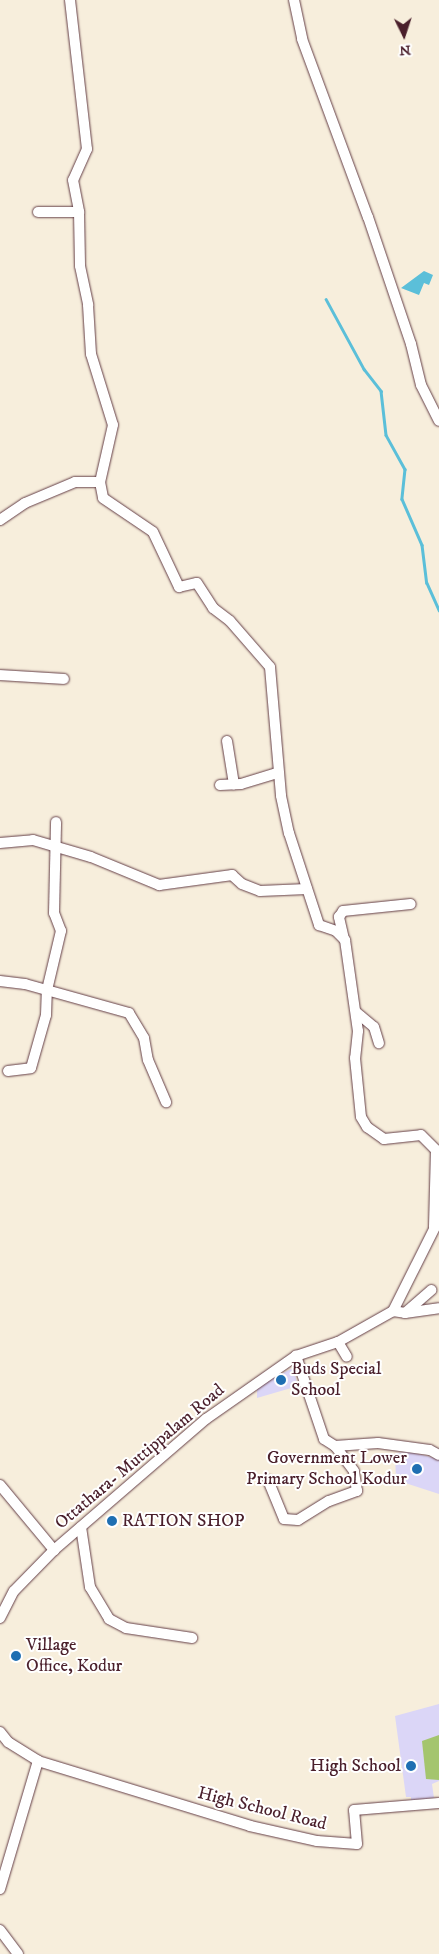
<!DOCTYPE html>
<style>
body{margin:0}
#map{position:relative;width:439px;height:1954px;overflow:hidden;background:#f7eedc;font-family:"IM FELL DW Pica",serif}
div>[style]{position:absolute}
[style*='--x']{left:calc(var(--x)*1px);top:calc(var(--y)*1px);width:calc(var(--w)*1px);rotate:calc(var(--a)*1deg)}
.built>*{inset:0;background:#dbd6f7}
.green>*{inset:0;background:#a4c56e}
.water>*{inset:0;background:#5bbfd9}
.stream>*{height:2.5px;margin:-1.25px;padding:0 1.25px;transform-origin:1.25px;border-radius:1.25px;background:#5bbfd9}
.roads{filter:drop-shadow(0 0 1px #643e46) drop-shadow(0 0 1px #643e46)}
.minor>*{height:10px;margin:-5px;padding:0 5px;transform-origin:5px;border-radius:5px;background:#fff}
.dots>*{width:14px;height:14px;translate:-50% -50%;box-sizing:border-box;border:2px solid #fff;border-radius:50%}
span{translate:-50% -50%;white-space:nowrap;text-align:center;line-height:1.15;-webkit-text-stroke:4px #fff;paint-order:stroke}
.poi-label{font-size:18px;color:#4a1f2b}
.left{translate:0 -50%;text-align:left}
.right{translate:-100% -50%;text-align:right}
.street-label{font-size:18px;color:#4a1f2b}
.north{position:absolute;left:379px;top:10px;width:50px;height:50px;-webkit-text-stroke:4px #fff;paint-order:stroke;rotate:176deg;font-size:14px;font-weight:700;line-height:20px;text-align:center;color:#4a1f2b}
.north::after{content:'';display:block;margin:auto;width:18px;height:22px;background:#4a1f2b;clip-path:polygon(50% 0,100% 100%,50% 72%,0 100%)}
</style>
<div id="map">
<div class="built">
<div style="clip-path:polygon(293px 1368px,298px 1386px,257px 1398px,257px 1386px)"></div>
<div style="clip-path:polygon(410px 1452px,439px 1459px,439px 1494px,396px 1480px,395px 1453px)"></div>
<div style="clip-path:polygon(439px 1704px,439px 1781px,432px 1784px,434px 1798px,411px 1801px,411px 1797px,406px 1797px,395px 1716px)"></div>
</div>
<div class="green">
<div style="clip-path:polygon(439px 1735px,439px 1780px,426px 1779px,422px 1741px)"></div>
</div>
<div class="water">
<div style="clip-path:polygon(424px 271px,433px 275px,429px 285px,424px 283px,419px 295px,401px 288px)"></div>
</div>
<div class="stream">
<div style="--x:326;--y:299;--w:80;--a:61.5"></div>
<div style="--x:364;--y:369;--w:28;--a:52"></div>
<div style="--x:381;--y:391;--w:44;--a:83.5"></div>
<div style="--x:386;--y:435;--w:39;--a:61"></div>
<div style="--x:405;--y:469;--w:30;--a:96"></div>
<div style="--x:402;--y:499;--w:50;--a:66.5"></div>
<div style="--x:422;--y:545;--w:38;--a:83"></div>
<div style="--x:427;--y:583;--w:30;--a:66"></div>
</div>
<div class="roads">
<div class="minor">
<div style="--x:70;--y:0;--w:150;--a:83.5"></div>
<div style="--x:87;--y:149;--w:34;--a:114"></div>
<div style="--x:73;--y:180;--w:33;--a:79"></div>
<div style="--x:79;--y:212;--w:54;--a:88.9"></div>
<div style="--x:80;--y:266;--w:40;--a:78"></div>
<div style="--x:88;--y:305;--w:49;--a:86.5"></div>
<div style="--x:91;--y:354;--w:74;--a:72.8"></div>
<div style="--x:113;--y:425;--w:58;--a:102.8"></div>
<div style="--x:100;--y:482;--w:16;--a:79"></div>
<div style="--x:103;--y:498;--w:60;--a:34.2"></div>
<div style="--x:153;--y:532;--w:61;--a:64.7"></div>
<div style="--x:179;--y:587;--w:18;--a:-13"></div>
<div style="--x:197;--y:583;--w:30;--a:57"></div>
<div style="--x:213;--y:608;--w:21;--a:37"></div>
<div style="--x:230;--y:621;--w:61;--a:49"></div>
<div style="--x:270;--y:667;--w:129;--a:85.1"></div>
<div style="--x:281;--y:796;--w:38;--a:78"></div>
<div style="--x:289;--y:833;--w:97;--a:71.9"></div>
<div style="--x:319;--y:925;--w:18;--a:19"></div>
<div style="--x:336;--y:931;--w:13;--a:45"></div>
<div style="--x:345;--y:940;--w:92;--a:81.9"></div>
<div style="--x:358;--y:1031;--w:27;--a:96"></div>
<div style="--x:355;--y:1058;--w:59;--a:84.2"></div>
<div style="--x:361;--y:1117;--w:12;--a:59"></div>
<div style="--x:367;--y:1127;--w:21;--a:35"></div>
<div style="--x:384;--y:1139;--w:37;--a:-6"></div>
<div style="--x:421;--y:1135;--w:21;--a:45"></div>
<div style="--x:436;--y:1150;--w:78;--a:91.5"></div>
<div style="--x:294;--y:0;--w:40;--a:78"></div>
<div style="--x:302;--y:39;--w:190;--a:69.7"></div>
<div style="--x:368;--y:217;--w:134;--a:71.3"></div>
<div style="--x:411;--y:344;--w:42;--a:76.3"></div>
<div style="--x:421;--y:385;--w:40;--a:63.4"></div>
<div style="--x:38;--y:212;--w:41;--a:0"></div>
<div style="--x:0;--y:520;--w:30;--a:-34"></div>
<div style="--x:25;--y:503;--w:54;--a:-22.8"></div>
<div style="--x:75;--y:482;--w:25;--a:0"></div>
<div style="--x:0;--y:675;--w:64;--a:3.6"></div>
<div style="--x:227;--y:741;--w:44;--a:80.8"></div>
<div style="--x:220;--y:785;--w:21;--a:-3"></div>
<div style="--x:241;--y:784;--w:39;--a:-17"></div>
<div style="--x:0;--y:843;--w:33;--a:-5"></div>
<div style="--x:33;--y:840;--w:60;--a:16.3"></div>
<div style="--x:91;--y:857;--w:74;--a:22.4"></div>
<div style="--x:159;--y:885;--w:74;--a:-7.8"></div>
<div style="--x:232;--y:875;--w:13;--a:42"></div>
<div style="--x:242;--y:884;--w:19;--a:21"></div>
<div style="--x:260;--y:891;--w:47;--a:-2.4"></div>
<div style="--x:344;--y:939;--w:23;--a:-103"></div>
<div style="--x:339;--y:917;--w:7;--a:-56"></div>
<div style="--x:343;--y:911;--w:68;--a:-5.9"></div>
<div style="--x:0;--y:981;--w:25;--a:7"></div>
<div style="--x:25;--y:984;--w:108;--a:15.6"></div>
<div style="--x:129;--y:1013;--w:29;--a:59"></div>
<div style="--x:144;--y:1038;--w:22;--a:80"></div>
<div style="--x:148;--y:1060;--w:46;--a:66.8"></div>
<div style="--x:356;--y:1012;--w:23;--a:40"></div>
<div style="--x:374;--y:1027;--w:17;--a:73"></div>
<div style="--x:8;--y:1071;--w:23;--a:-7"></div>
<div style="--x:31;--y:1068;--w:55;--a:-74.2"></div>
<div style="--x:46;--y:1015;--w:25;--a:-88"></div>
<div style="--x:47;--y:990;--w:61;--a:-76.7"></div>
<div style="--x:61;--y:931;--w:19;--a:-111"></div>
<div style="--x:54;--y:913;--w:91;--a:-88.7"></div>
<div style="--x:393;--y:1311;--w:12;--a:9"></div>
<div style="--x:405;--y:1313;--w:34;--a:-8"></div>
<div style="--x:405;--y:1313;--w:35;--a:-41"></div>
<div style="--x:338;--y:1342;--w:17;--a:59"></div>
<div style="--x:335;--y:1446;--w:43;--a:-4"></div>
<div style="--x:378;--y:1443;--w:52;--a:7.7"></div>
<div style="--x:430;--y:1450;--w:10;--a:29"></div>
<div style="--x:268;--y:1480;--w:42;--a:67.7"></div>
<div style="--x:284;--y:1519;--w:14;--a:4"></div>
<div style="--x:298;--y:1520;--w:36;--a:-32"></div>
<div style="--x:329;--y:1501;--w:30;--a:-20"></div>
<div style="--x:357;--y:1491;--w:20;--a:-99"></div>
<div style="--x:354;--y:1471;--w:31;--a:-127"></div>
<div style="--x:335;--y:1446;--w:13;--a:-148"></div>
<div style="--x:324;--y:1439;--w:88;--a:-108.6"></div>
<div style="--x:0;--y:1485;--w:85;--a:50.3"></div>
<div style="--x:81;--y:1527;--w:61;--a:81.5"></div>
<div style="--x:90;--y:1587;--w:37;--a:59"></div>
<div style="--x:109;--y:1619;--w:19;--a:28"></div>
<div style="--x:126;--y:1628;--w:67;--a:8.6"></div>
<div style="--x:0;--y:1618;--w:30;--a:-63"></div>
<div style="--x:14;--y:1591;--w:57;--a:-45.7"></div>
<div style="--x:54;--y:1550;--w:201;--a:-40.8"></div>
<div style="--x:206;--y:1419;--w:110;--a:-35"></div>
<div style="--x:296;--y:1356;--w:44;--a:-18.4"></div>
<div style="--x:338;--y:1342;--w:63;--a:-29.4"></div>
<div style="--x:393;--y:1311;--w:98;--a:-63.4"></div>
<div style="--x:0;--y:1732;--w:13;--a:51"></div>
<div style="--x:8;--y:1742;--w:36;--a:32"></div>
<div style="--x:38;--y:1761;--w:222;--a:17"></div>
<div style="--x:250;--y:1826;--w:69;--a:12.6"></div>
<div style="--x:317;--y:1841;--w:40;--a:4.3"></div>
<div style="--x:357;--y:1844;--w:34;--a:-95"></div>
<div style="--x:354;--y:1810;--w:85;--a:-4.7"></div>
<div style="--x:0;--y:1889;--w:134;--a:-73.5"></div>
<div style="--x:0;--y:1930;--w:30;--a:53"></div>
</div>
</div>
<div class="dots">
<div style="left:281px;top:1380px;background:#1f6fb2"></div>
<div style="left:417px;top:1469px;background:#1f6fb2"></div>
<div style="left:112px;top:1521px;background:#1f6fb2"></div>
<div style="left:16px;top:1656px;background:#1f6fb2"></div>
<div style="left:411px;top:1766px;background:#1f6fb2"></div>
</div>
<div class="poi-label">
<span class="left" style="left:291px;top:1380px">Buds Special<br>School</span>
<span class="right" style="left:407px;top:1469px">Government Lower<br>Primary School Kodur</span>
<span class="left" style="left:122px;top:1521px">RATION SHOP</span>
<span class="left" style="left:26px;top:1656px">Village<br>Office, Kodur</span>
<span class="right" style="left:401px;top:1766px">High School</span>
</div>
<div class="street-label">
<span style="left:140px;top:1457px;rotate:-40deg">Ottathara- Muttippalam Road</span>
<span style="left:262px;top:1809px;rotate:14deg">High School Road</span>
</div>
<div class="north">N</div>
</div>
